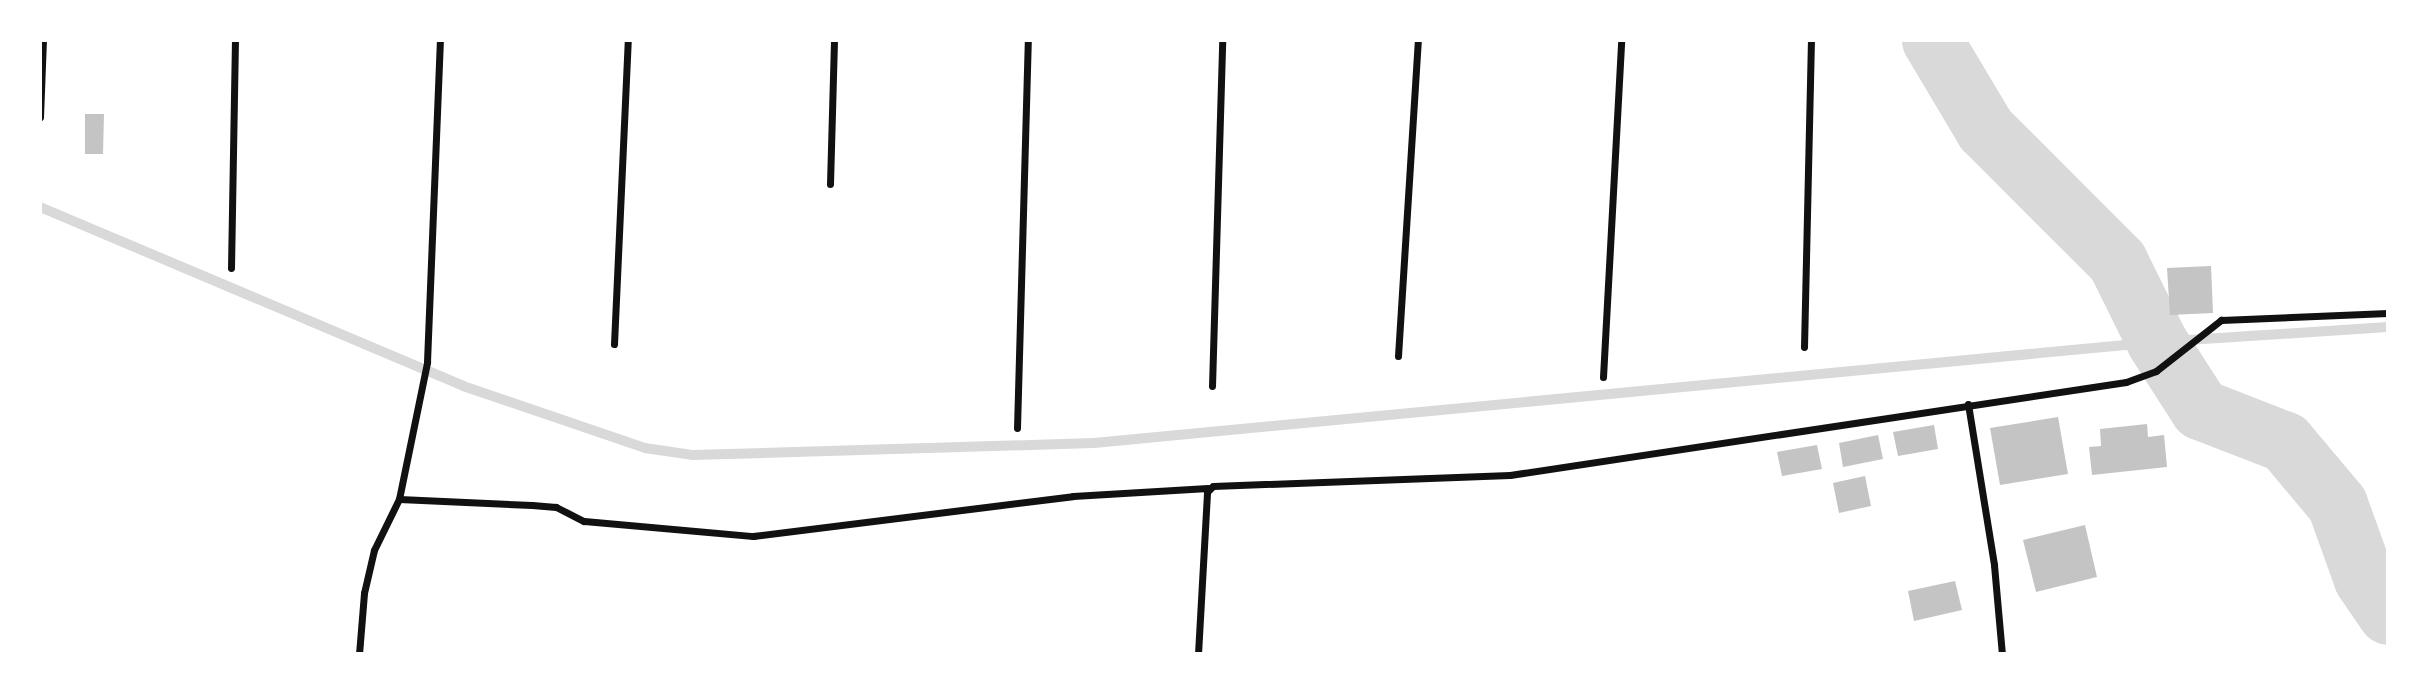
<!DOCTYPE html>
<style>
body{margin:0}
#map{position:relative;width:2428px;height:694px;overflow:hidden;background:#fff;font-family:"Libre Baskerville",serif}
div>[style]{position:absolute}
[style*='--x']{left:calc(var(--x)*1px);top:calc(var(--y)*1px);width:calc(var(--w)*1px);rotate:calc(var(--a)*1deg)}
.stream>*{height:10px;margin:-5px;padding:0 5px;transform-origin:5px;border-radius:5px;background:#d9d9d9}
.river>*{height:61px;margin:-30.5px;padding:0 30.5px;transform-origin:30.5px;border-radius:30.5px;background:#d9d9d9}
.building>*{inset:0;background:#c4c4c4}
.minor>*{height:7px;margin:-3.5px;padding:0 3.5px;transform-origin:3.5px;border-radius:3.5px;background:#111}
span{translate:-50% -50%;white-space:nowrap;text-align:center;line-height:1.15;-webkit-text-stroke:7px #fff;paint-order:stroke}
.frame{position:absolute;inset:0;border:42px solid #fff;pointer-events:none}
</style>
<div id="map">
<div class="stream">
<div style="--x:40;--y:207;--w:459;--a:22.9"></div>
<div style="--x:463;--y:386;--w:192;--a:18.8"></div>
<div style="--x:645;--y:448;--w:49;--a:8.3"></div>
<div style="--x:693;--y:455;--w:401;--a:-1.7"></div>
<div style="--x:1094;--y:443;--w:1068;--a:-5.43"></div>
<div style="--x:2157;--y:342;--w:231;--a:-3.7"></div>
</div>
<div class="river">
<div style="--x:1932;--y:40;--w:104;--a:59.2"></div>
<div style="--x:1985;--y:129;--w:187;--a:45"></div>
<div style="--x:2117;--y:261;--w:90;--a:63.7"></div>
<div style="--x:2157;--y:342;--w:80;--a:57.3"></div>
<div style="--x:2200;--y:409;--w:91;--a:21.2"></div>
<div style="--x:2285;--y:442;--w:81;--a:50"></div>
<div style="--x:2337;--y:504;--w:80;--a:70.2"></div>
<div style="--x:2364;--y:579;--w:42;--a:55.6"></div>
</div>
<div class="building">
<div style="clip-path:polygon(85px 114px,104px 114px,103px 154px,85px 154px)"></div>
<div style="clip-path:polygon(2211px 266px,2213px 313px,2170px 315px,2167px 268px)"></div>
<div style="clip-path:polygon(2058px 417px,2068px 474px,2000px 485px,1990px 428px)"></div>
<div style="clip-path:polygon(2147px 424px,2148px 437px,2164px 435px,2167px 467px,2092px 475px,2089px 447px,2101px 446px,2100px 429px)"></div>
<div style="clip-path:polygon(1934px 425px,1938px 449px,1898px 456px,1893px 432px)"></div>
<div style="clip-path:polygon(1878px 435px,1883px 459px,1843px 467px,1839px 443px)"></div>
<div style="clip-path:polygon(1817px 445px,1822px 469px,1782px 476px,1777px 452px)"></div>
<div style="clip-path:polygon(1865px 476px,1871px 506px,1839px 513px,1833px 483px)"></div>
<div style="clip-path:polygon(2085px 525px,2097px 577px,2036px 592px,2023px 540px)"></div>
<div style="clip-path:polygon(1955px 581px,1962px 610px,1914px 621px,1908px 591px)"></div>
</div>
<div class="minor">
<div style="--x:40;--y:117;--w:77;--a:-87.8"></div>
<div style="--x:830;--y:184;--w:144;--a:-88.4"></div>
<div style="--x:231;--y:268;--w:228;--a:-89"></div>
<div style="--x:614;--y:344;--w:304;--a:-87.4"></div>
<div style="--x:1804;--y:347;--w:307;--a:-88.7"></div>
<div style="--x:1398;--y:356;--w:317;--a:-86.4"></div>
<div style="--x:1603;--y:377;--w:337;--a:-86.9"></div>
<div style="--x:1212;--y:386;--w:346;--a:-88.3"></div>
<div style="--x:1968;--y:404;--w:163;--a:80.8"></div>
<div style="--x:1994;--y:565;--w:89;--a:84.9"></div>
<div style="--x:1017;--y:428;--w:388;--a:-88.4"></div>
<div style="--x:399;--y:499;--w:133;--a:2.6"></div>
<div style="--x:532;--y:505;--w:24;--a:5"></div>
<div style="--x:556;--y:507;--w:31;--a:27"></div>
<div style="--x:584;--y:521;--w:170;--a:5.1"></div>
<div style="--x:753;--y:536;--w:322;--a:-7.1"></div>
<div style="--x:1073;--y:496;--w:135;--a:-3.4"></div>
<div style="--x:359;--y:654;--w:61;--a:-85.3"></div>
<div style="--x:364;--y:593;--w:44;--a:-76.9"></div>
<div style="--x:374;--y:550;--w:57;--a:-63.9"></div>
<div style="--x:399;--y:499;--w:140;--a:-78.4"></div>
<div style="--x:427;--y:362;--w:322;--a:-87.7"></div>
<div style="--x:1198;--y:654;--w:162;--a:-86.8"></div>
<div style="--x:1207;--y:492;--w:8;--a:-45"></div>
<div style="--x:1213;--y:486;--w:297;--a:-2.1"></div>
<div style="--x:1510;--y:475;--w:623;--a:-8.59"></div>
<div style="--x:2126;--y:382;--w:32;--a:-20"></div>
<div style="--x:2156;--y:371;--w:83;--a:-38.1"></div>
<div style="--x:2221;--y:320;--w:167;--a:-2.4"></div>
</div>
<div class="frame"></div>
</div>
